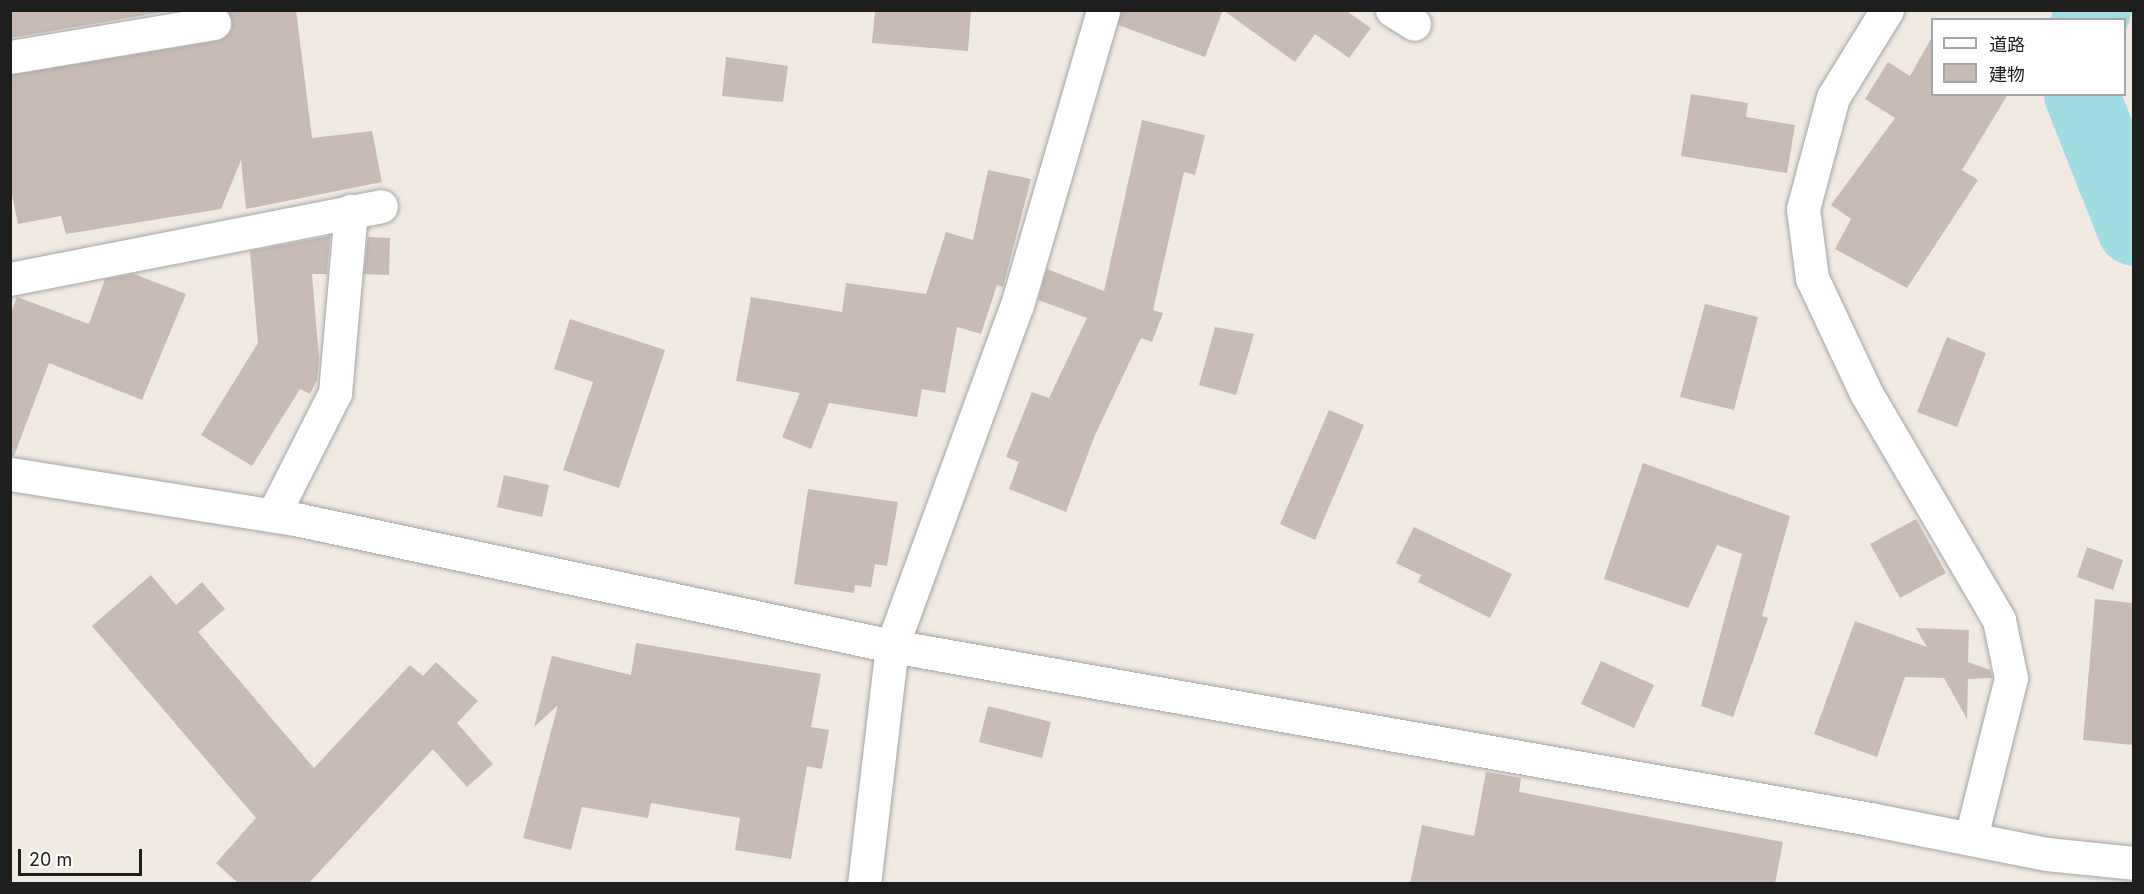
<!DOCTYPE html>
<meta charset="utf-8">
<style>
body{margin:0}
#map{position:relative;width:2144px;height:894px;overflow:hidden;background:#f0eae3;font-family:Inter,"Noto Sans JP",sans-serif}
div>[style]{position:absolute}
[style*='--x']{left:calc(var(--x)*1px);top:calc(var(--y)*1px);width:calc(var(--w)*1px);rotate:calc(var(--a)*1deg)}
.river>*{height:75px;margin:-37.5px;padding:0 37.5px;transform-origin:37.5px;border-radius:37.5px;background:#a0dce1}
.building>*{inset:0;background:#c8bbb6}
.roads{filter:drop-shadow(0 0 2px #a5a5a5) drop-shadow(0 0 2px #a5a5a5)}
.minor>*{height:33px;margin:-16.5px;padding:0 16.5px;transform-origin:16.5px;border-radius:16.5px;background:#fff}
.tertiary>*{height:33px;margin:-16.5px;padding:0 16.5px;transform-origin:16.5px;border-radius:16.5px;background:#fff}
span{translate:-50% -50%;white-space:nowrap;text-align:center;line-height:1.15;-webkit-text-stroke:5px #fff;paint-order:stroke}
.frame{position:absolute;inset:0;border:12px solid #1e1e1e;pointer-events:none}
.legend{position:absolute;left:1931px;top:18px;width:195px;height:78px;box-sizing:border-box;background:#fff;border:2px solid #a5a5a5;margin:0;padding:8px 10px;list-style:none;font-size:18px;color:#1e1e1e}
.legend li{display:flex;align-items:center;gap:12px;height:30px}
.legend b{width:30px;border:2px solid #a5a5a5}
.scale{position:absolute;left:18px;top:849px;width:124px;height:27px;box-sizing:border-box;border:3px solid #1e1e1e;border-top:0;padding-left:8px;font-size:18px;line-height:21px;white-space:nowrap;color:#1e1e1e;-webkit-text-stroke:4px #fff;paint-order:stroke}
</style>
<div id="map">
<div class="river">
<div style="--x:2088;--y:20;--w:11;--a:-63"></div>
<div style="--x:2081;--y:94;--w:144;--a:68.4"></div>
</div>
<div class="building">
<div style="clip-path:polygon(10px 10px,175px 10px,10px 38px)"></div>
<div style="clip-path:polygon(228px 10px,296px 10px,312px 138px,372px 131px,382px 182px,246px 209px,241px 160px,221px 209px,66px 234px,61px 216px,18px 224px,10px 185px,10px 75px,218px 41px,232px 29px)"></div>
<div style="clip-path:polygon(875px 10px,971px 10px,968px 51px,872px 43px)"></div>
<div style="clip-path:polygon(1121px 10px,1223px 10px,1205px 57px,1118px 25px)"></div>
<div style="clip-path:polygon(1223px 10px,1345px 10px,1371px 28px,1349px 58px,1315px 34px,1295px 62px)"></div>
<div style="clip-path:polygon(1932px 37px,1932px 94px,2008px 94px,1962px 170px,1978px 180px,1907px 288px,1835px 249px,1851px 219px,1831px 205px,1895px 118px,1865px 99px,1888px 62px,1910px 76px)"></div>
<div style="clip-path:polygon(726px 57px,788px 66px,783px 102px,722px 96px)"></div>
<div style="clip-path:polygon(1691px 94px,1748px 103px,1746px 117px,1795px 125px,1787px 173px,1681px 156px)"></div>
<div style="clip-path:polygon(1142px 120px,1205px 135px,1195px 175px,1184px 172px,1153px 310px,1163px 313px,1152px 342px,1141px 338px,1095px 435px,1066px 512px,1009px 489px,1019px 462px,1006px 457px,1032px 392px,1049px 398px,1087px 318px,1038px 300px,1047px 269px,1104px 291px)"></div>
<div style="clip-path:polygon(988px 170px,1031px 179px,1003px 287px,997px 285px,981px 334px,957px 327px,945px 393px,922px 389px,917px 417px,829px 403px,811px 449px,782px 437px,800px 393px,736px 381px,751px 297px,842px 312px,846px 283px,926px 294px,946px 232px,973px 240px)"></div>
<div style="clip-path:polygon(330px 236px,327px 274px,312px 274px,319px 358px,317px 380px,310px 394px,300px 389px,252px 466px,201px 435px,258px 343px,250px 251px)"></div>
<div style="clip-path:polygon(368px 237px,390px 238px,389px 275px,364px 274px)"></div>
<div style="clip-path:polygon(134px 274px,186px 294px,142px 400px,49px 363px,14px 456px,10px 456px,10px 315px,17px 297px,89px 324px,105px 279px)"></div>
<div style="clip-path:polygon(1705px 304px,1758px 317px,1734px 410px,1680px 397px)"></div>
<div style="clip-path:polygon(570px 319px,665px 350px,619px 488px,563px 470px,593px 382px,554px 369px)"></div>
<div style="clip-path:polygon(1215px 327px,1254px 334px,1236px 395px,1199px 385px)"></div>
<div style="clip-path:polygon(1947px 337px,1986px 353px,1957px 427px,1917px 412px)"></div>
<div style="clip-path:polygon(1329px 410px,1364px 425px,1315px 540px,1280px 524px)"></div>
<div style="clip-path:polygon(1643px 463px,1790px 516px,1762px 616px,1768px 618px,1733px 717px,1701px 706px,1742px 554px,1717px 545px,1688px 608px,1604px 579px)"></div>
<div style="clip-path:polygon(504px 475px,549px 485px,542px 517px,497px 507px)"></div>
<div style="clip-path:polygon(808px 489px,898px 502px,887px 566px,875px 564px,871px 587px,855px 585px,854px 593px,794px 584px)"></div>
<div style="clip-path:polygon(1916px 519px,1946px 573px,1900px 598px,1870px 544px)"></div>
<div style="clip-path:polygon(1414px 527px,1512px 574px,1490px 618px,1418px 582px,1421px 575px,1396px 563px)"></div>
<div style="clip-path:polygon(2087px 547px,2123px 560px,2113px 590px,2077px 577px)"></div>
<div style="clip-path:polygon(151px 575px,176px 605px,202px 582px,225px 609px,198px 632px,314px 768px,410px 665px,423px 676px,436px 662px,478px 701px,457px 723px,493px 764px,467px 787px,433px 749px,308px 884px,239px 884px,216px 863px,256px 818px,92px 626px)"></div>
<div style="clip-path:polygon(2095px 599px,2133px 603px,2133px 745px,2083px 740px)"></div>
<div style="clip-path:polygon(1855px 621px,1927px 647px,1916px 628px,1969px 630px,1968px 662px,1990px 670px,1992px 678px,1968px 679px,1967px 719px,1944px 678px,1905px 677px,1877px 757px,1814px 734px)"></div>
<div style="clip-path:polygon(636px 643px,821px 674px,811px 727px,829px 730px,822px 769px,807px 766px,791px 859px,735px 850px,740px 818px,651px 803px,648px 818px,582px 807px,571px 850px,523px 838px,558px 705px,534px 727px,552px 656px,631px 675px)"></div>
<div style="clip-path:polygon(1601px 661px,1654px 685px,1634px 728px,1581px 704px)"></div>
<div style="clip-path:polygon(988px 706px,1051px 722px,1042px 758px,979px 742px)"></div>
<div style="clip-path:polygon(1486px 772px,1521px 778px,1519px 792px,1783px 842px,1775px 884px,1410px 884px,1422px 825px,1474px 836px)"></div>
</div>
<div class="roads">
<div class="minor">
<div style="--x:1392;--y:10;--w:26;--a:32"></div>
<div style="--x:1887;--y:10;--w:102;--a:121.8"></div>
<div style="--x:1833;--y:97;--w:116;--a:105"></div>
<div style="--x:1803;--y:209;--w:70;--a:82.6"></div>
<div style="--x:1812;--y:278;--w:127;--a:64.8"></div>
<div style="--x:1866;--y:393;--w:263;--a:59.6"></div>
<div style="--x:1999;--y:620;--w:59;--a:78.3"></div>
<div style="--x:2011;--y:678;--w:164;--a:104.1"></div>
<div style="--x:10;--y:57;--w:207;--a:-9.5"></div>
<div style="--x:10;--y:279;--w:378;--a:-11.1"></div>
<div style="--x:273;--y:515;--w:137;--a:-63.1"></div>
<div style="--x:335;--y:393;--w:183;--a:-85"></div>
<div style="--x:864;--y:884;--w:240;--a:-83.3"></div>
<div style="--x:892;--y:646;--w:363;--a:-69.9"></div>
<div style="--x:1017;--y:305;--w:307;--a:-73.7"></div>
</div>
<div class="tertiary">
<div style="--x:10;--y:474;--w:294;--a:9"></div>
<div style="--x:300;--y:520;--w:605;--a:12.02"></div>
<div style="--x:892;--y:646;--w:993;--a:10.03"></div>
<div style="--x:1870;--y:819;--w:180;--a:11.2"></div>
<div style="--x:2047;--y:854;--w:87;--a:5.9"></div>
</div>
</div>
<div class="frame"></div>
<ul class="legend">
<li><b style="height:8px;background:#fff"></b>道路</li>
<li><b style="height:16px;background:#c8bbb6"></b>建物</li>
</ul>
<div class="scale">20 m</div>
</div>
